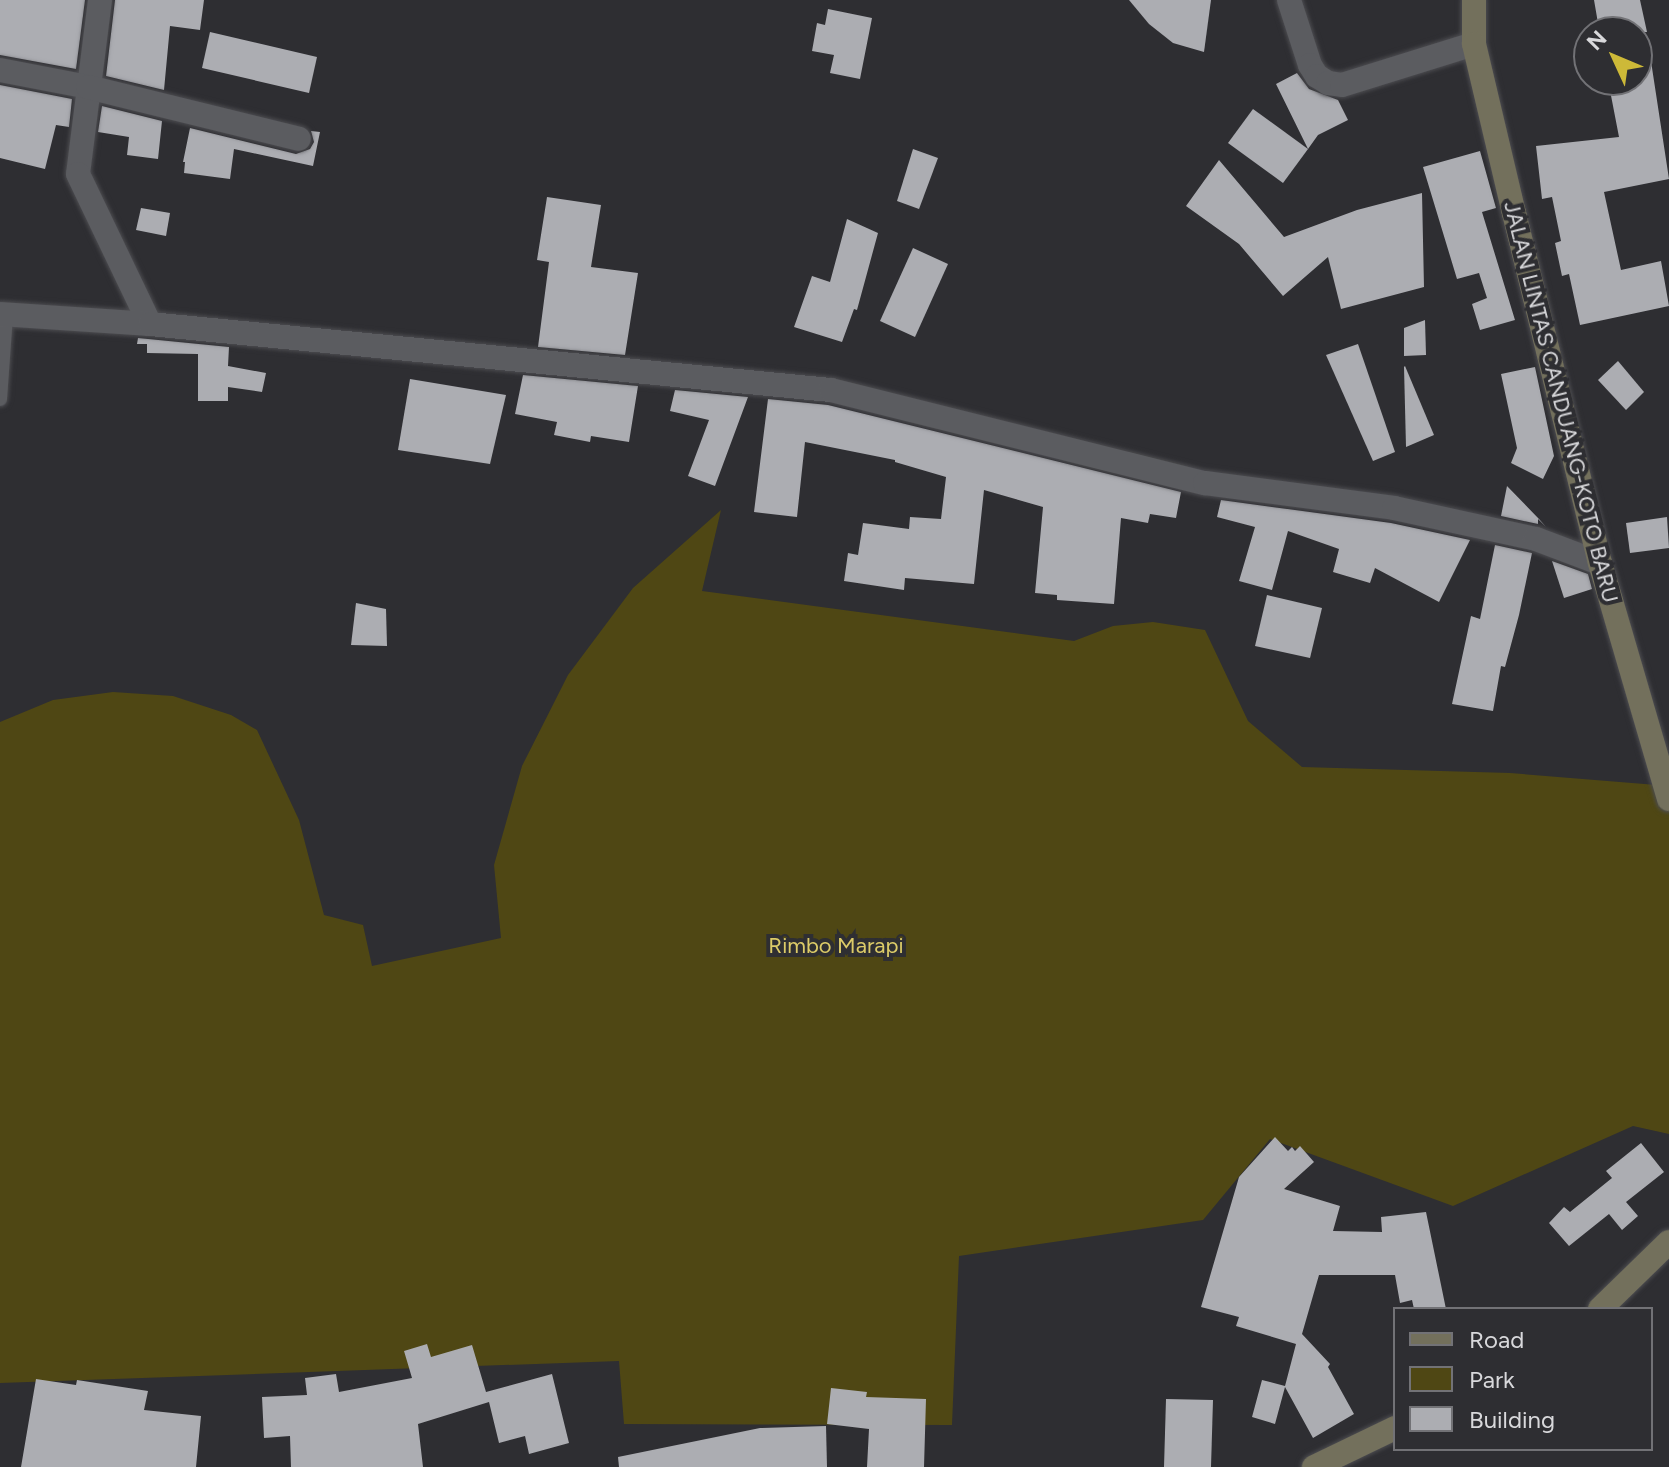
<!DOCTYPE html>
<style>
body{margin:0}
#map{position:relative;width:1669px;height:1467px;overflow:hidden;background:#2e2e32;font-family:Figtree,sans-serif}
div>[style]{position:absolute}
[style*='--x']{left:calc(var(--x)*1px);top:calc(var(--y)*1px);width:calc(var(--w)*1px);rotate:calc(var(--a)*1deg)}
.green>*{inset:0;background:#4f4714}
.building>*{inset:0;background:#acadb2}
.roads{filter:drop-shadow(0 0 2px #4c4c50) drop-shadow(0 0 2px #4c4c50)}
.lane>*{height:14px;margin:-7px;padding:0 7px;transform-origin:7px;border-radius:7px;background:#5b5c60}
.street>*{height:24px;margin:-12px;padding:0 12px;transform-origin:12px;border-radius:12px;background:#5b5c60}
.secondary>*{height:24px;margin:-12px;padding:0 12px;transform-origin:12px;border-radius:12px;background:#73705c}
span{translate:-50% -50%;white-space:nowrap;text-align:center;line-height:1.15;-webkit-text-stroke:8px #2e2e32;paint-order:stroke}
.street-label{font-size:22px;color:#d8d8db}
.park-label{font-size:22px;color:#dccb68}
.legend{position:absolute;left:1393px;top:1307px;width:260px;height:144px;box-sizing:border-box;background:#2e2e32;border:2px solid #727276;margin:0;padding:10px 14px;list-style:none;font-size:24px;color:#d8d8db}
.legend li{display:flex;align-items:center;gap:16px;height:40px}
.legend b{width:40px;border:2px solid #727276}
.north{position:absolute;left:1573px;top:16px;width:80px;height:80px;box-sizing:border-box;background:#2e2e32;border:2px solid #727276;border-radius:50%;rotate:314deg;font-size:22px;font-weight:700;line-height:32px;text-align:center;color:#d8d8db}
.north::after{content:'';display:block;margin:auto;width:28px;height:36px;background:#cdb938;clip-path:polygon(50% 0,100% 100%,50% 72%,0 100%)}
</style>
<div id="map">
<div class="green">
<div style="clip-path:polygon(721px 510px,702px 591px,1074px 641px,1113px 626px,1153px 622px,1205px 630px,1248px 721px,1302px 767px,1510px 773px,1669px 786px,1669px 1134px,1633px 1126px,1453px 1206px,1270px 1139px,1203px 1220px,959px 1256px,952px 1425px,624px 1424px,619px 1361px,0 1383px,0 722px,53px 700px,113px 692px,173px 696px,231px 715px,257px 730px,299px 820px,324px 915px,363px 925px,372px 966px,501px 938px,494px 865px,522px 766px,568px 675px,633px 588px)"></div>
</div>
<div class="building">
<div style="clip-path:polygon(0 0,85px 0,76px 69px,0 55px)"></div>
<div style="clip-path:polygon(115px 0,204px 0,200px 30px,170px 26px,164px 90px,106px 76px)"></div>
<div style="clip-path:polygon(1129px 0,1211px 0,1204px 52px,1173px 43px,1149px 24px)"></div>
<div style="clip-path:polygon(1594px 0,1640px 0,1647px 32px,1606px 32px,1605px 28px,1599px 29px)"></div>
<div style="clip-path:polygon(828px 9px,872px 18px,860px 79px,830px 73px,834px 55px,812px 51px,817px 23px,825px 25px)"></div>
<div style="clip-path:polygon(210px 32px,317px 57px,309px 93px,202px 68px)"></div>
<div style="clip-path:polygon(1647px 35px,1669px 179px,1604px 192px,1621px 270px,1661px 261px,1669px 306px,1580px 325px,1569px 274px,1562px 276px,1555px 243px,1561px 241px,1552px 197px,1542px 199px,1536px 146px,1619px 137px,1608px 80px,1637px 80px,1637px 36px)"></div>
<div style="clip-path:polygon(1297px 73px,1309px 89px,1338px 100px,1348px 120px,1318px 135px,1308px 149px,1276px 84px)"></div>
<div style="clip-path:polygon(0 85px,72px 99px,69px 127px,56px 125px,45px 169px,0 158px)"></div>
<div style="clip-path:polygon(102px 106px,162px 121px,158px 159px,127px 155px,129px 137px,98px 132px)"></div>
<div style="clip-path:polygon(1253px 109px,1308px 149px,1283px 183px,1228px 143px)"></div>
<div style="clip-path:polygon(190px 128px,296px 154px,310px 149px,314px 142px,311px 131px,320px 132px,313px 166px,234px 149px,230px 179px,184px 173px,185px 162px,183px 162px)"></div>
<div style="clip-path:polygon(913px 149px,938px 158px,919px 209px,897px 201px)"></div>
<div style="clip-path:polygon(1480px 151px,1496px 208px,1482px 212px,1515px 320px,1480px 330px,1472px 304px,1487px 298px,1479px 273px,1457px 279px,1423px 167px)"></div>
<div style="clip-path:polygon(1219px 160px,1284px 237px,1357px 210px,1422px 193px,1424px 287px,1341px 309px,1328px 257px,1283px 296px,1239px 244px,1186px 206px)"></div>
<div style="clip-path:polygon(547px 197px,601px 205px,591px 267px,638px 273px,625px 355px,538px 347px,549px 262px,537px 260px)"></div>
<div style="clip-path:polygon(141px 208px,170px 213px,166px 236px,136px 230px)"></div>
<div style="clip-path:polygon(847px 219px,878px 233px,857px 310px,854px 309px,842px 342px,794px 327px,812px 276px,830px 282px)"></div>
<div style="clip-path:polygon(913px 248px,948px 264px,915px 337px,880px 321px)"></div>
<div style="clip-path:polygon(1425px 320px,1426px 355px,1404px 356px,1404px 328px)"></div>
<div style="clip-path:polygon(138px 338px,229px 347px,228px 366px,266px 373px,262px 392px,228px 387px,228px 401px,198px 401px,198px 354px,147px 353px,147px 344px,137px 344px)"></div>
<div style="clip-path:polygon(1358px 344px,1395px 452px,1373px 461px,1326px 355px)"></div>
<div style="clip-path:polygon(1618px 361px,1644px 392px,1626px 410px,1598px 380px)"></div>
<div style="clip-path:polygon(1405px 366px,1434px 435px,1406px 447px,1404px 367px)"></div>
<div style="clip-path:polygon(1535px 367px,1554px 456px,1543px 479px,1511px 463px,1517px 448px,1501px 374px)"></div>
<div style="clip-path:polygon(523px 375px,638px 386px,629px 442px,591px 436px,590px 442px,554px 435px,557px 422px,515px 414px)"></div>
<div style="clip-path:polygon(410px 379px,506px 395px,490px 464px,398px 450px)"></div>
<div style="clip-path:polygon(675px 390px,748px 397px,715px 486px,688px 476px,709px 420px,670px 411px)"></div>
<div style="clip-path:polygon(768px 399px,828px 405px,1181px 492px,1176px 518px,1150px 514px,1148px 523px,1121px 518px,1114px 604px,1057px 600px,1057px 595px,1035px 593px,1043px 507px,984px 490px,974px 584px,905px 578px,904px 590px,844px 581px,848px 553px,858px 555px,863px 523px,909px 529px,910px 517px,941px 519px,946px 477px,895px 462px,895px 460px,805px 442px,797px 517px,754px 512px)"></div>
<div style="clip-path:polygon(1507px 486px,1539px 519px,1546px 527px,1538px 519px,1538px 524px,1501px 516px)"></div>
<div style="clip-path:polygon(1221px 500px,1391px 523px,1470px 540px,1439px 602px,1375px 568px,1370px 583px,1333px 572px,1339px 549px,1288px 531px,1272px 590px,1239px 581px,1255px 527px,1217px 517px)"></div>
<div style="clip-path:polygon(1667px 517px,1669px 548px,1630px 553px,1626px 523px)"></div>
<div style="clip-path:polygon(1495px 545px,1532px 553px,1519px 615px,1505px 667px,1501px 666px,1493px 711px,1452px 704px,1471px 616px,1480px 619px)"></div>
<div style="clip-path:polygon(1552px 561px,1588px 574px,1592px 589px,1564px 598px)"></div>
<div style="clip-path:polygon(1267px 595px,1322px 608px,1310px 658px,1255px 646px)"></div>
<div style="clip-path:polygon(356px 603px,386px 609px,387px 646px,351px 645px)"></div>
<div style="clip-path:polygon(1275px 1137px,1288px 1151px,1292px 1147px,1295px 1151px,1300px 1146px,1314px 1162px,1284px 1189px,1340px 1206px,1333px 1231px,1382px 1232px,1381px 1217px,1426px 1212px,1446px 1309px,1414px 1309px,1412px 1300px,1400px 1303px,1395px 1275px,1319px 1275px,1302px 1334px,1330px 1364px,1328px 1367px,1354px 1414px,1313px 1438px,1285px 1387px,1275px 1424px,1252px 1417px,1262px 1380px,1285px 1386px,1296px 1344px,1236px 1326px,1239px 1317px,1201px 1307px,1239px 1177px)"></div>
<div style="clip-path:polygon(1641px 1143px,1664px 1172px,1626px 1202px,1638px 1216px,1622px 1230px,1609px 1214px,1569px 1246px,1549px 1223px,1564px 1207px,1570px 1212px,1612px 1178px,1606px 1171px)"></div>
<div style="clip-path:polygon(427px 1344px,431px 1357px,472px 1345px,486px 1392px,552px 1374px,569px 1443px,529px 1454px,525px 1436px,499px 1443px,489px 1402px,418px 1424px,423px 1467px,291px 1467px,290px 1436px,264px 1438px,262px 1397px,307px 1395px,305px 1378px,336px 1374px,339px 1392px,412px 1378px,404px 1351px)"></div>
<div style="clip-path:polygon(36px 1379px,76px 1385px,77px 1380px,148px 1391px,144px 1410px,201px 1416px,196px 1467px,21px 1467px)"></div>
<div style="clip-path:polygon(831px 1388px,867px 1392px,866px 1397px,926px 1399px,924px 1467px,867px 1467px,869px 1429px,827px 1424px)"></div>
<div style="clip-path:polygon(1166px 1399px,1213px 1400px,1211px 1467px,1164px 1467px)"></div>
<div style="clip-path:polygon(826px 1426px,827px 1467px,619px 1467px,618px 1457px,760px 1428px)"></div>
</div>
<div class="roads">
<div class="lane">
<div style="--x:0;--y:399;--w:84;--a:-85.9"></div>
</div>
<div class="street">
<div style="--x:100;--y:0;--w:175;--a:97.2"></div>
<div style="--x:78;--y:174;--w:166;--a:64.4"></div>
<div style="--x:1289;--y:0;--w:68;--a:72.1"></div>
<div style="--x:1310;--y:65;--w:13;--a:58"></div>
<div style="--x:1317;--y:76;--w:13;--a:32"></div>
<div style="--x:1328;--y:83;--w:14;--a:8"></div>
<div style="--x:1342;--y:85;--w:138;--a:-17.3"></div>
<div style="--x:0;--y:70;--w:90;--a:10.9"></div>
<div style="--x:88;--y:87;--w:217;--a:13.8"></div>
<div style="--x:0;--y:314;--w:150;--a:3.8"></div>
<div style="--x:150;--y:324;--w:684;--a:5.54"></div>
<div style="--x:831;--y:390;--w:385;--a:14"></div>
<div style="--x:1205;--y:483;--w:191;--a:7.5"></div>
<div style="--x:1394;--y:508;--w:145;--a:12.3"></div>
<div style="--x:1536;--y:539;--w:68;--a:20.6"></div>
</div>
<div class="secondary">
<div style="--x:1474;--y:0;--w:44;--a:90"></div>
<div style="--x:1474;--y:44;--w:174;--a:76.7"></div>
<div style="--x:1514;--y:213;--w:360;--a:76.2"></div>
<div style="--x:1600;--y:563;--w:246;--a:73.7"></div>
<div style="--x:1600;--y:1309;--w:96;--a:-44.2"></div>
<div style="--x:1314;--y:1467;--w:90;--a:-25.7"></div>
</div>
</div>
<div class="street-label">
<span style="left:1561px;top:402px;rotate:76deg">JALAN LINTAS CANDUANG-KOTO BARU</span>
</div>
<div class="park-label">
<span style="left:836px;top:946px">Rimbo Marapi</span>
</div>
<ul class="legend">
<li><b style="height:10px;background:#73705c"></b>Road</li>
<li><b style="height:22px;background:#4f4714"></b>Park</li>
<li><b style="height:22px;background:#acadb2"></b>Building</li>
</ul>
<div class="north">N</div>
</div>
